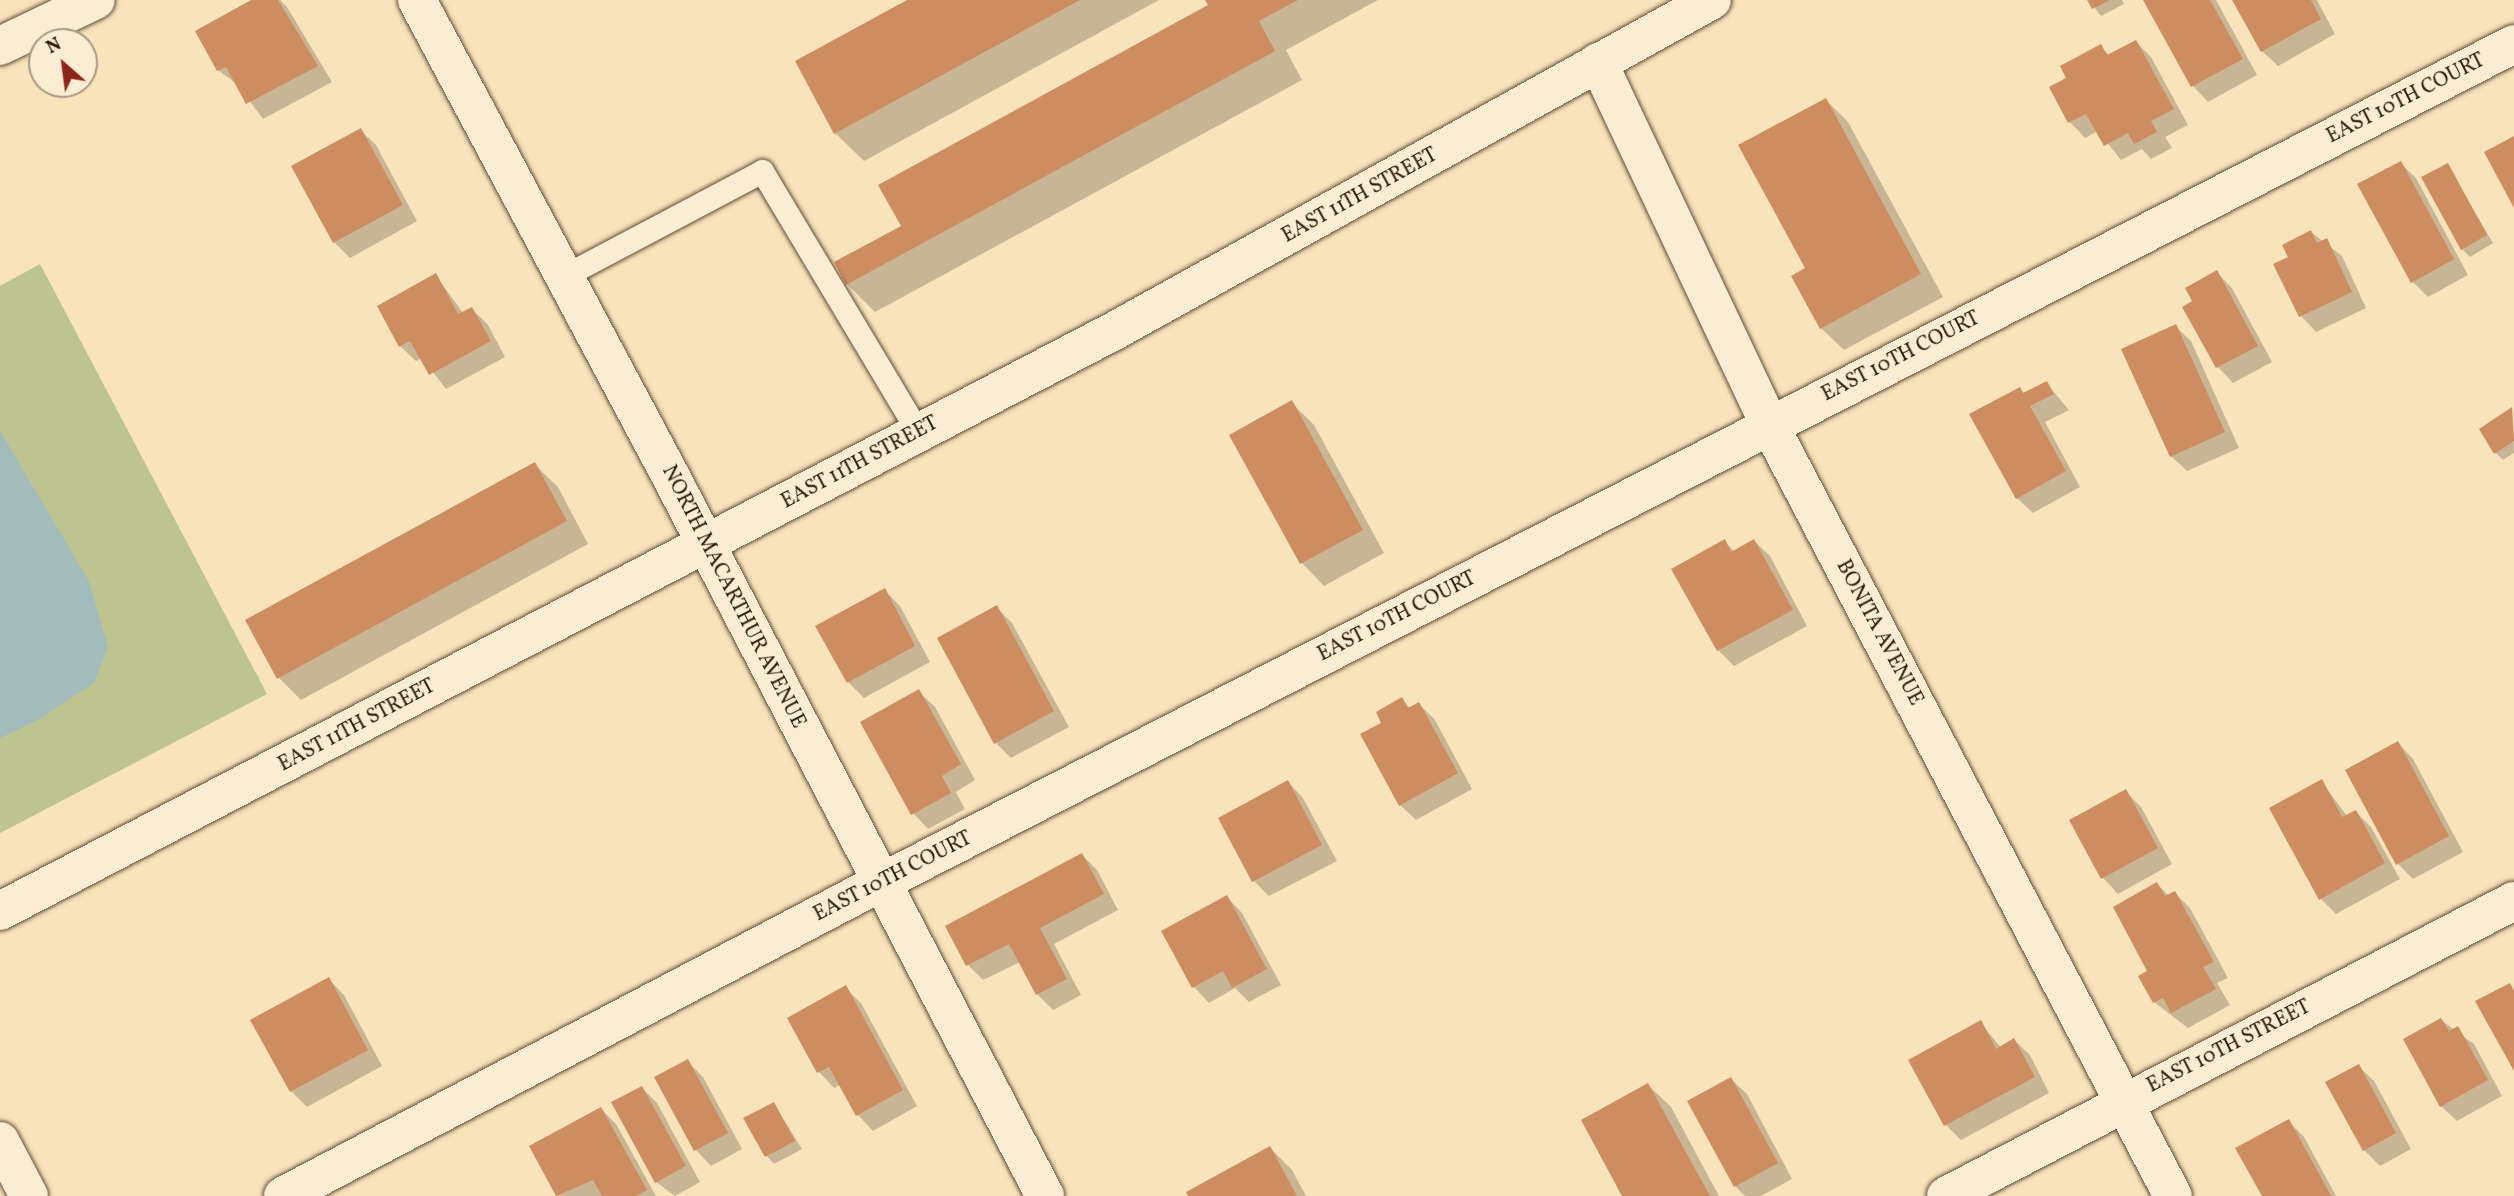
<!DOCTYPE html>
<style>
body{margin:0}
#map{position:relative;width:2514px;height:1196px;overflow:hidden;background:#f9e3bb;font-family:Vollkorn,serif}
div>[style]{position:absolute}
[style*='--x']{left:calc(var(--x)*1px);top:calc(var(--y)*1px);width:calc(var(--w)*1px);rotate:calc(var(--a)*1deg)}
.green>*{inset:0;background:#bec490}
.water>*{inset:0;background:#a4bbbc}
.shadow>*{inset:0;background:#0003}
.building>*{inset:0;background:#ce8d61}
.roads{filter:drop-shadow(0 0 2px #604c36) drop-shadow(0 0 2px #604c36)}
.lane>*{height:23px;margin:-11.5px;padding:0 11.5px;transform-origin:11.5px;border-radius:11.5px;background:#fbedd3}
.street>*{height:38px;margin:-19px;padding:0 19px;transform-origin:19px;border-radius:19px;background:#fbedd3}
.secondary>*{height:38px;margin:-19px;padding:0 19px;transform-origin:19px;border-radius:19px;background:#fbedd3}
span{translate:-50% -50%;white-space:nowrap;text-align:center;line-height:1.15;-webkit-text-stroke:5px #fbedd3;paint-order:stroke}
.street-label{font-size:21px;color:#2d1a0a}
.north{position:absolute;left:28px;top:28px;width:70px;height:70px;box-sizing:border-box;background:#fbedd3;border:2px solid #a99983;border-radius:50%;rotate:332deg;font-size:19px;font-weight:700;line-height:28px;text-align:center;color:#2d1a0a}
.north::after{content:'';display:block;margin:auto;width:24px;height:32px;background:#8f2418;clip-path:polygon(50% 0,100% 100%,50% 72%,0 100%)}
</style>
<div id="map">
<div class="green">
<div style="clip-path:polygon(40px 264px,267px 694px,0 833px,0 286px)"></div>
</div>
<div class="water">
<div style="clip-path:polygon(0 431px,89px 581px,108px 647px,94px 683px,38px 720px,0 738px)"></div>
</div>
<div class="shadow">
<div style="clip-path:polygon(255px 0,280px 0,287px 7px,332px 82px,263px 119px,237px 84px,218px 70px,197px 31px)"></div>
<div style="clip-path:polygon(911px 0,1159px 0,864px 161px,835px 133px)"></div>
<div style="clip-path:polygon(1207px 0,1378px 0,1286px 50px,1302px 80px,875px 312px,847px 284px,904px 227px,1210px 6px)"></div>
<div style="clip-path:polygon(2089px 0,2122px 0,2124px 4px,2101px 16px)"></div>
<div style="clip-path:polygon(2145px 0,2216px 0,2257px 75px,2208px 102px,2193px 86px)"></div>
<div style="clip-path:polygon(2234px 0,2317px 0,2335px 34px,2278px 66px,2262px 51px)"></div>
<div style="clip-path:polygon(2136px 42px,2151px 57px,2188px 125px,2165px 137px,2172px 148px,2151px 159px,2142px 149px,2121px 160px,2098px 131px,2085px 138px,2070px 122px,2069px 78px,2100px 46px,2110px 56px)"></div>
<div style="clip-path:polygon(1826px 100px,1848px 122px,1943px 297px,1844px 350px,1821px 328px,1808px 269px)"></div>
<div style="clip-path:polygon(360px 130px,376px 145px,417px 221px,350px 258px,334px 242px)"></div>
<div style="clip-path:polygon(2400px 163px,2416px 178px,2468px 275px,2428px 297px,2413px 282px)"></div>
<div style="clip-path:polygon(2447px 165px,2493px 243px,2470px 257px,2462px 249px)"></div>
<div style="clip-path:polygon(2311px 232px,2342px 256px,2366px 308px,2316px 332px,2301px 316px,2290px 258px)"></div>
<div style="clip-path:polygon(2216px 272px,2232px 288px,2272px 362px,2233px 383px,2218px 367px,2185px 307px,2195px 302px)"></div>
<div style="clip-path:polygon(436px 276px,464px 314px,472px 309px,488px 325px,505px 357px,446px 389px,422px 358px,416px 361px,400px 346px)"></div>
<div style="clip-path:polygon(2175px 326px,2191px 341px,2239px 448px,2187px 471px,2171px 456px)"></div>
<div style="clip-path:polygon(2046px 383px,2069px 410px,2045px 422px,2080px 487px,2033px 513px,2017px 498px,2020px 389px,2025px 394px)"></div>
<div style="clip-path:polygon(1292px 403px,1314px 425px,1384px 553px,1324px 586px,1302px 563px)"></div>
<div style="clip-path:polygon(2512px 409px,2514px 453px,2503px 460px,2496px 453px)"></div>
<div style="clip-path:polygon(535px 465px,558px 487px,588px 544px,301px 700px,279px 678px)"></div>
<div style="clip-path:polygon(1724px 541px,1735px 552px,1754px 541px,1770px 556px,1807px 626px,1734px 666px,1718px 650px)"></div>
<div style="clip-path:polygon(884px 590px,900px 606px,930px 662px,864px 698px,848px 682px,818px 626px)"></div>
<div style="clip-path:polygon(997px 608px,1012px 623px,1069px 727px,1011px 758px,996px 743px)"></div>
<div style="clip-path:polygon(919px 692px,935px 707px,975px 780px,956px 792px,965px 809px,928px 829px,913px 813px)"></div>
<div style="clip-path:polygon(1402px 699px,1411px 709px,1419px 704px,1435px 720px,1472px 789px,1416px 820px,1400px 805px,1384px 723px)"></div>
<div style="clip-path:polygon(2398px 743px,2413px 759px,2463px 852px,2413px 879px,2398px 864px)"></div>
<div style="clip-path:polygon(2321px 781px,2347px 816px,2356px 812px,2371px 827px,2400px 879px,2336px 914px,2320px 898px)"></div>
<div style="clip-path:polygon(1288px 782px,1303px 798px,1337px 861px,1269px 896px,1254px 881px)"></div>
<div style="clip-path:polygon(2125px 791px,2141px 807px,2172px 864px,2118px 894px,2103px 878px)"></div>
<div style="clip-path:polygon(1082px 855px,1097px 870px,1118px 910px,1054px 944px,1081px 995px,1053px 1010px,1037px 994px,1020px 962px,983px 980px,968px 965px)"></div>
<div style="clip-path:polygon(2157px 884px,2169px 896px,2175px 893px,2190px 908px,2228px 978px,2217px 983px,2230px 1005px,2188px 1028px,2154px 1002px,2150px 971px)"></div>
<div style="clip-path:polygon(1227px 897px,1242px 913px,1281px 985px,1249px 1002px,1235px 988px,1209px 1003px,1194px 987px,1163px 932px)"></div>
<div style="clip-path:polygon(328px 979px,344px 995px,382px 1066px,307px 1107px,291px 1091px)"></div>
<div style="clip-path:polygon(845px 988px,861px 1003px,917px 1106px,873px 1131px,858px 1115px,841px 1084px,834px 1088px,819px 1072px,790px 1018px)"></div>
<div style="clip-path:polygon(2441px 1020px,2474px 1044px,2502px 1096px,2457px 1121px,2441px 1106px)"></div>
<div style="clip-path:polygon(1980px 1022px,2001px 1048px,2014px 1040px,2030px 1055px,2049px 1093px,1961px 1140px,1946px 1125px)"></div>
<div style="clip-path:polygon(688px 1062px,703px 1077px,742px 1149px,711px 1166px,696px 1150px,656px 1078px)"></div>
<div style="clip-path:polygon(2358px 1066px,2374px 1081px,2411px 1149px,2380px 1166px,2364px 1150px)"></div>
<div style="clip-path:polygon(1731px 1079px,1747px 1094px,1792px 1179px,1761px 1196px,1745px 1196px,1735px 1186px)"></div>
<div style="clip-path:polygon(1648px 1085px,1671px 1107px,1719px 1196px,1624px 1196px)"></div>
<div style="clip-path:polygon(642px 1088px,657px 1103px,700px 1182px,675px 1196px,656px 1182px)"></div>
<div style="clip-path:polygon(774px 1104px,802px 1149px,774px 1164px,767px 1156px)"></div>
<div style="clip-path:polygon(601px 1109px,616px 1124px,656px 1196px,558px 1196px,531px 1147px)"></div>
<div style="clip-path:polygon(2288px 1121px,2304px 1137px,2336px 1196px,2264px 1196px)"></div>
<div style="clip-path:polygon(1270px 1148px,1292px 1170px,1306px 1196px,1190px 1196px)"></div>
</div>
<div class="building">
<div style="clip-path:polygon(251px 0,278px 0,318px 66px,246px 104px,226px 67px,217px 71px,195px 31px)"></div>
<div style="clip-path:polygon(907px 0,1080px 0,834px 134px,795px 61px)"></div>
<div style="clip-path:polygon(1205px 0,1298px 0,1259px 21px,1275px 51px,846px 285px,834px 262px,901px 226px,878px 185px,1208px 5px)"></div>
<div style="clip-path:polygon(2087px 0,2110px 0,2092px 9px)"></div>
<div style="clip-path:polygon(2143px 0,2210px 0,2243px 59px,2191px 87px)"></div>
<div style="clip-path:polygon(2232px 0,2311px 0,2321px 19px,2261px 52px)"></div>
<div style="clip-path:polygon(2136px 40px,2174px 109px,2151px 121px,2157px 132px,2134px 144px,2128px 133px,2104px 146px,2086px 114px,2068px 123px,2049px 87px,2066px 78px,2060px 66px,2101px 44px,2107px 55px)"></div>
<div style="clip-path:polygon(1826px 98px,1921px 274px,1820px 329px,1791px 276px,1805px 268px,1738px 145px)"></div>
<div style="clip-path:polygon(361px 128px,403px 205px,333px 243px,291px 166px)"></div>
<div style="clip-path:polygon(2514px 136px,2514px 208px,2484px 152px)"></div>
<div style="clip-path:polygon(2401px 161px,2454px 259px,2411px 283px,2357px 184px)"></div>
<div style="clip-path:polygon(2448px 163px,2487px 235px,2461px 250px,2421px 177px)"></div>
<div style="clip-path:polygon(2311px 230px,2317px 243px,2327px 238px,2352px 292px,2299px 317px,2273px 264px,2288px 257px,2282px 245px)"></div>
<div style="clip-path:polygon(2217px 270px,2258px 346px,2216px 368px,2182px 307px,2192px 301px,2185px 288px)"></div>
<div style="clip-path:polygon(436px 273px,458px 314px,472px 307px,491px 341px,429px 375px,410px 341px,399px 347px,377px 306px)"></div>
<div style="clip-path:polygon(2176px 324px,2225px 432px,2170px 457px,2121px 349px)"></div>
<div style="clip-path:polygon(2047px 381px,2054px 394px,2030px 406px,2066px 471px,2016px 499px,1969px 414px,2020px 387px,2023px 393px)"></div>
<div style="clip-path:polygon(1292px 400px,1363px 530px,1300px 564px,1229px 435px)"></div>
<div style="clip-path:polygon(2512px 407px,2514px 441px,2494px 454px,2479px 429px)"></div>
<div style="clip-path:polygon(535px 462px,567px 521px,277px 679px,245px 620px)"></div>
<div style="clip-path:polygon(1725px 539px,1731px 552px,1754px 539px,1793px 610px,1717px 651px,1671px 569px)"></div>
<div style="clip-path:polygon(885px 588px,915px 646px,847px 683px,815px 626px)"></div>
<div style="clip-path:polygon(997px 605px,1054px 711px,994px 744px,937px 638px)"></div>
<div style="clip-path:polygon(919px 689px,961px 764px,942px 776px,951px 793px,911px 815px,860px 722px)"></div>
<div style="clip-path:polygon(1402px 697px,1408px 708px,1419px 702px,1458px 773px,1399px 806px,1360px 734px,1381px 723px,1376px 712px)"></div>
<div style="clip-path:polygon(2398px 741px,2449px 836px,2396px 865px,2345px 770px)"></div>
<div style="clip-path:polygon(2322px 779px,2342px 817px,2356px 810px,2385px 863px,2319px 900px,2269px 808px)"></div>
<div style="clip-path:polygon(1288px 780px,1322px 845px,1252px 882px,1218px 818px)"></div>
<div style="clip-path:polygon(2126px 789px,2158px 848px,2101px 879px,2069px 820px)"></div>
<div style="clip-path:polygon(1082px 853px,1104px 894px,1040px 928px,1067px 979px,1036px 995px,1009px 944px,966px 966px,945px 926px)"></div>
<div style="clip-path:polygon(2157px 882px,2165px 896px,2175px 891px,2214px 962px,2203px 967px,2216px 989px,2171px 1013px,2163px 998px,2153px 1003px,2138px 976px,2147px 971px,2113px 907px)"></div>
<div style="clip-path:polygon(1227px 895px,1267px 969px,1232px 988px,1223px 971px,1192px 988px,1161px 931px)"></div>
<div style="clip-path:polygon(329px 977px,368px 1050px,290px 1092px,250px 1020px)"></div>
<div style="clip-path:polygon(2510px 983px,2514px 991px,2514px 1071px,2475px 1001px)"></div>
<div style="clip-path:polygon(846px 985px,903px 1090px,856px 1116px,829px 1067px,817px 1073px,787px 1018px)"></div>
<div style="clip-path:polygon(2441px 1018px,2449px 1031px,2458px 1026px,2488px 1080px,2440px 1107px,2403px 1039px)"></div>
<div style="clip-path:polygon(1981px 1020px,1996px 1049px,2014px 1038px,2035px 1077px,1944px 1126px,1908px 1060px)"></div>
<div style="clip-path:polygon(688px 1059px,728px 1133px,694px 1151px,654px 1077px)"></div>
<div style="clip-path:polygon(2359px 1064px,2396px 1133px,2363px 1151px,2325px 1082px)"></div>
<div style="clip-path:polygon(1731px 1077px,1778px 1163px,1734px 1187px,1687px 1101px)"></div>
<div style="clip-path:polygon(1648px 1083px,1710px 1196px,1622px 1196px,1581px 1120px)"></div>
<div style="clip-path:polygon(642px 1086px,686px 1166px,655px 1183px,611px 1102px)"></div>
<div style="clip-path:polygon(774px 1102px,795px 1141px,765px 1157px,743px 1118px)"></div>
<div style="clip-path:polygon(601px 1107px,647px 1190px,636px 1196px,602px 1196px,593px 1180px,556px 1196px,529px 1146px)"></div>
<div style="clip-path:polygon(2289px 1119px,2331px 1196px,2262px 1196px,2235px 1148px)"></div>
<div style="clip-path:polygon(1270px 1146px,1297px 1196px,1188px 1196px,1186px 1192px)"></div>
</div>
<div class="roads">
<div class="lane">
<div style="--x:564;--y:276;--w:224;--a:-27.9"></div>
<div style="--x:762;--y:171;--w:305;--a:59.1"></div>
</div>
<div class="street">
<div style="--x:417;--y:0;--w:536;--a:61.95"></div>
<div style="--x:669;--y:473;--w:815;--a:62.52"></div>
<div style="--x:0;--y:46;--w:106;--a:-25.6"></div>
<div style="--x:1598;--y:62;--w:400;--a:64.7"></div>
<div style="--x:1769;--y:424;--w:871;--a:62.38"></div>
<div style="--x:283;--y:1196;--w:644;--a:-27.68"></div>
<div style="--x:853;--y:897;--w:1867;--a:-27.18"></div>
<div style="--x:1946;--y:1196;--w:640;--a:-27.45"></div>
</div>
<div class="secondary">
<div style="--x:0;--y:911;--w:1258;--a:-27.5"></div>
<div style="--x:1116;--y:330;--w:681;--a:-28.97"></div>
<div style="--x:0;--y:1141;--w:62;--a:62.2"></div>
</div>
</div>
<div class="street-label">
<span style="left:2406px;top:99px;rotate:-27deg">EAST 10TH COURT</span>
<span style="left:1360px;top:196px;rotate:-29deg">EAST 11TH STREET</span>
<span style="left:1901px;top:357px;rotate:-27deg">EAST 10TH COURT</span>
<span style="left:860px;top:463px;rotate:-28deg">EAST 11TH STREET</span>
<span style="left:733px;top:597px;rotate:63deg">NORTH MACARTHUR AVENUE</span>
<span style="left:1397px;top:617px;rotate:-27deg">EAST 10TH COURT</span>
<span style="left:1879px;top:633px;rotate:62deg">BONITA AVENUE</span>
<span style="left:357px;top:726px;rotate:-28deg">EAST 11TH STREET</span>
<span style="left:893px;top:877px;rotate:-27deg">EAST 10TH COURT</span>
<span style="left:2229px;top:1047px;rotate:-27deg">EAST 10TH STREET</span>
</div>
<div class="north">N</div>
</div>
